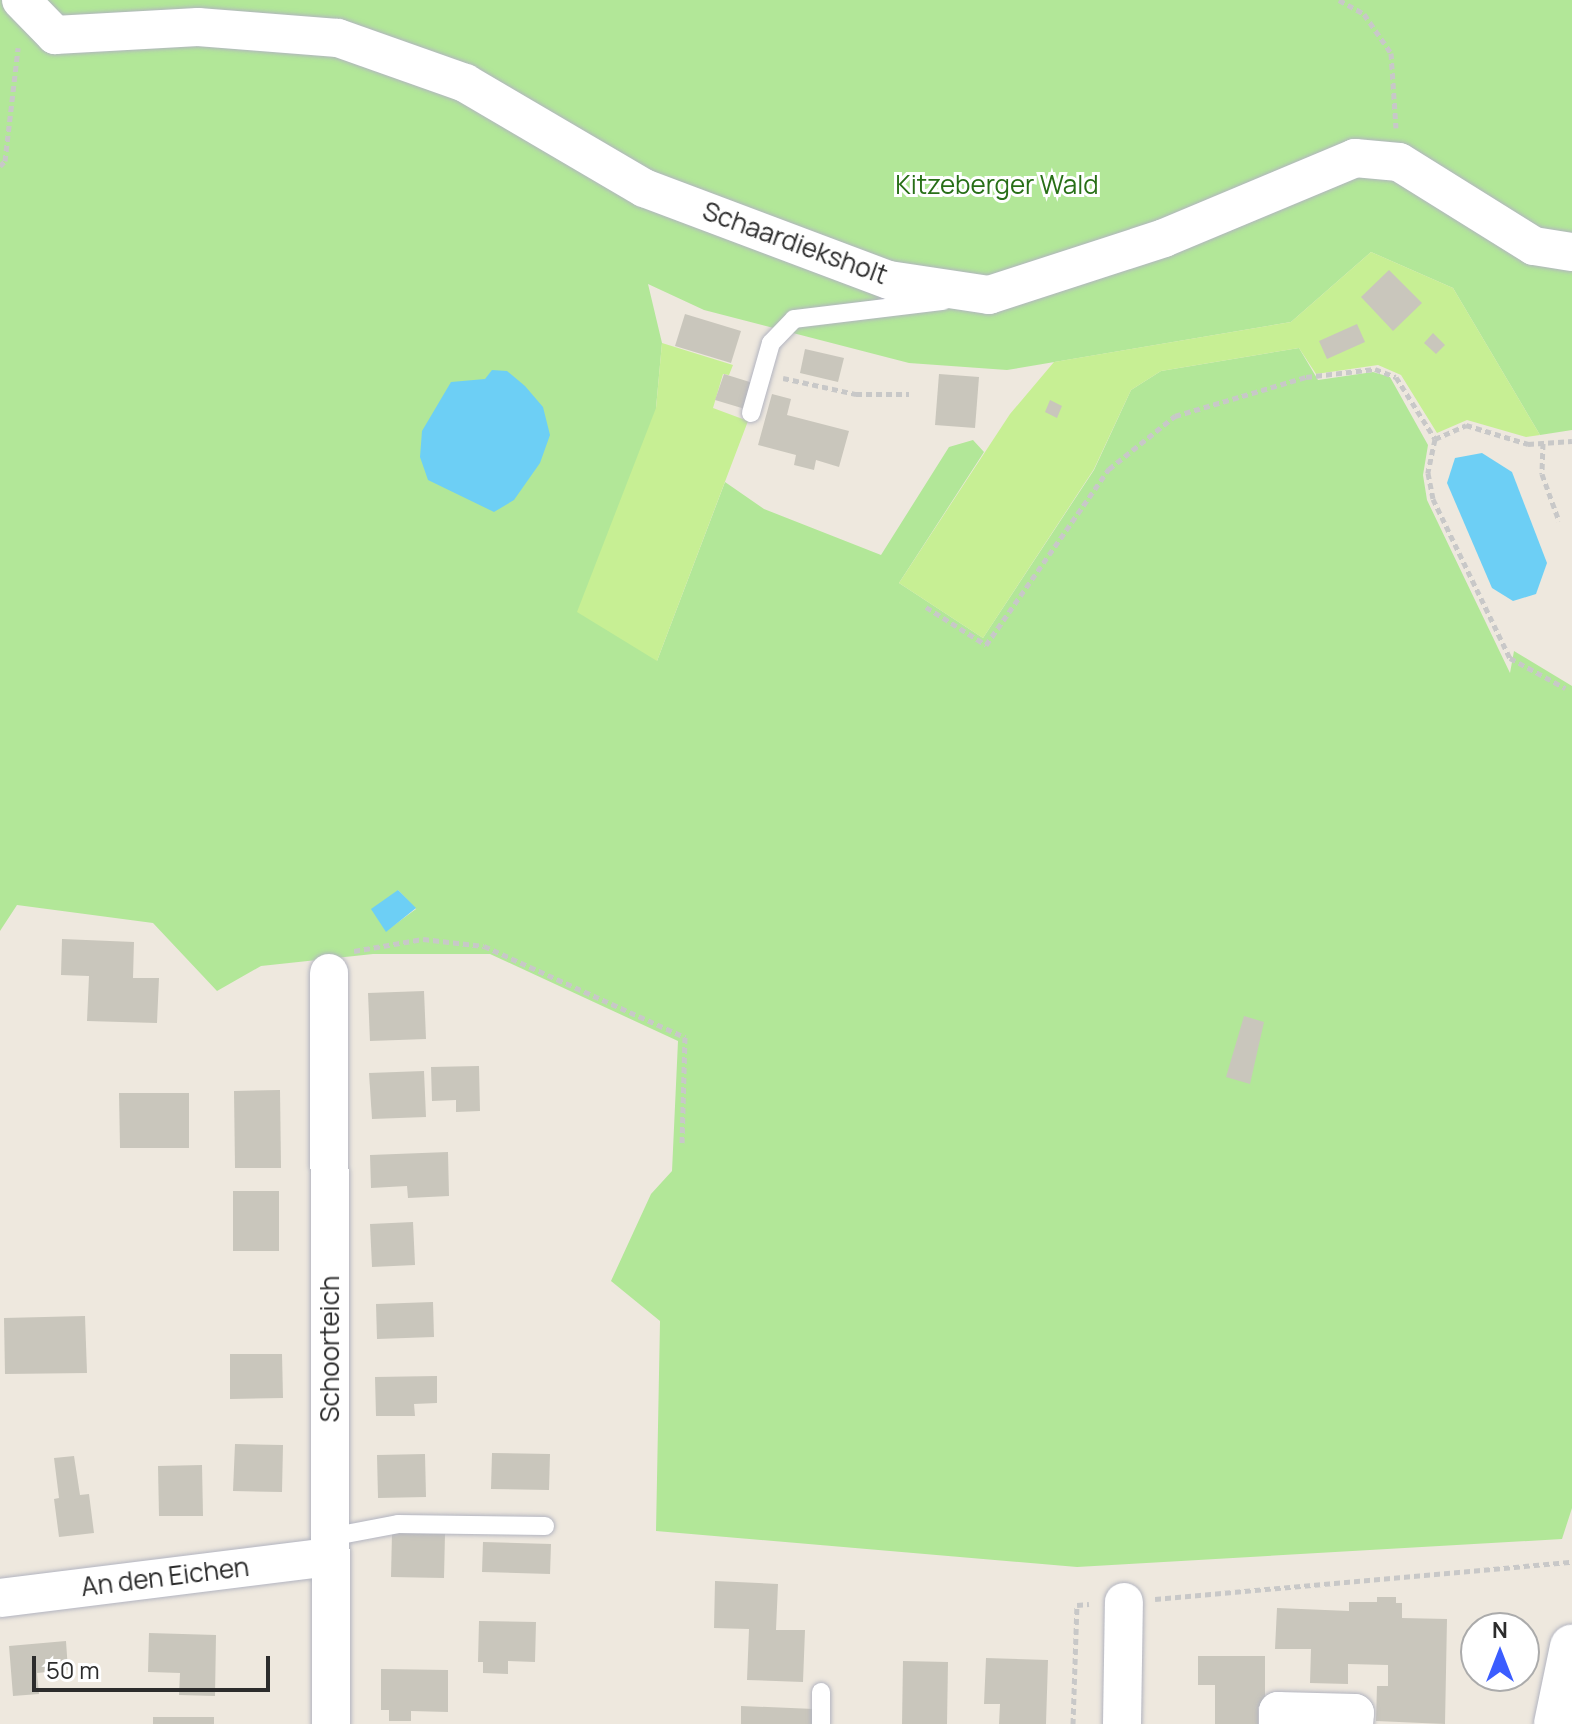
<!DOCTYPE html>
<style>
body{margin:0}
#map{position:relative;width:1572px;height:1724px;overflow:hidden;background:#eee8de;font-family:Manrope,sans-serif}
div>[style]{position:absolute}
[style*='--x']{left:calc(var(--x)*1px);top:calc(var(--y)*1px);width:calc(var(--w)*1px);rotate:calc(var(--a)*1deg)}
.green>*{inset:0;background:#b2e798}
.pitch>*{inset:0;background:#c7ef94}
.water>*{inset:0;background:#6dcff5}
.building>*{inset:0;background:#c9c6bc}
.path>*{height:5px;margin-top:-2.5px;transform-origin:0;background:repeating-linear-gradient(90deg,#c8c8c8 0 6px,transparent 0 10px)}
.roads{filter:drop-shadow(0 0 2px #b2b4c0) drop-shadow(0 0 2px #b2b4c0)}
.lane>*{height:18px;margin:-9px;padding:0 9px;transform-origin:9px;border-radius:9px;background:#fff}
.street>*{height:38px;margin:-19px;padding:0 19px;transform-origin:19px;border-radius:19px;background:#fff}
.secondary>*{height:44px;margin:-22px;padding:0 22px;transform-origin:22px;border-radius:22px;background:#fff}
span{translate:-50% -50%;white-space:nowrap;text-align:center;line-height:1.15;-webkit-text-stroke:6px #fff;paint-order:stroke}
.park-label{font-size:26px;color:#286f17}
.street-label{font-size:26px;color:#2c2c2c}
.north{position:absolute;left:1460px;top:1612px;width:80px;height:80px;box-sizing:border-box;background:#fff;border:2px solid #ababab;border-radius:50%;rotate:0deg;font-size:22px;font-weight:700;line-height:32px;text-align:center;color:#2c2c2c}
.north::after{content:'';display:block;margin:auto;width:28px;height:36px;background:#3b5dff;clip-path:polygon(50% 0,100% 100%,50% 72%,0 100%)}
.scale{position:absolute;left:32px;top:1656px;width:238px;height:36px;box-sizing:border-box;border:4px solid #2c2c2c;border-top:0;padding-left:10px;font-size:24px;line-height:28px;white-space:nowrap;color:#2c2c2c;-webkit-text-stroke:6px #fff;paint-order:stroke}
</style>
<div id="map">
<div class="green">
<div style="clip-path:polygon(evenodd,0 0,1572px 0,1572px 430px,1540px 435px,1453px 288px,1371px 252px,1291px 322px,1007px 370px,909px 363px,704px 310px,648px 284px,662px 343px,656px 408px,657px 661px,725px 482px,764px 509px,881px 555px,949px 447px,973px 440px,984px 452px,899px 583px,983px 638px,1094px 470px,1131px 390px,1161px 371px,1299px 348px,1318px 380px,1373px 372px,1390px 377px,1428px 445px,1423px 475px,1427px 500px,1510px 673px,1514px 651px,1572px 686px,1572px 1508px,1562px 1539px,1077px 1567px,656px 1531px,660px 1321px,611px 1281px,651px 1194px,672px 1171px,678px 1041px,490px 954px,373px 954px,261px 966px,217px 991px,153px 923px,17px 905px,0 931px,0 0,398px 890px,416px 909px,386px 931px,398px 890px)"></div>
</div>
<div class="pitch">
<div style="clip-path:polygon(1371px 252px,1453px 288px,1540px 435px,1526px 437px,1467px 420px,1437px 433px,1401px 375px,1378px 365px,1316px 374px,1299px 348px,1161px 371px,1131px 390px,1094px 469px,983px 638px,899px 583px,1010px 414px,1054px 362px,1291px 322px)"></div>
<div style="clip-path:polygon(662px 343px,733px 365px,729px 375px,723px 374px,713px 408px,748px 421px,657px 661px,577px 612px,656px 408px)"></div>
</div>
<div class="water">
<div style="clip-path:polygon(492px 370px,507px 371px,525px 386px,543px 407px,550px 435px,540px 463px,514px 500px,494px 512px,428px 480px,420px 457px,422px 431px,451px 382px,485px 379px)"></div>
<div style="clip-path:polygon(1482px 453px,1512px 472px,1547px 563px,1536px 594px,1513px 601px,1492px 588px,1447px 483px,1455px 458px)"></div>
<div style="clip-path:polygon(398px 890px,416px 908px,386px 932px,371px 909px)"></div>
</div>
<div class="building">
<div style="clip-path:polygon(1389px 270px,1422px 303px,1393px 331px,1361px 297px)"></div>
<div style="clip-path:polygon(685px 314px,741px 331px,731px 363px,675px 346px)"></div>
<div style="clip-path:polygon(1357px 324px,1365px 342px,1327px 359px,1319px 341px)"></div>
<div style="clip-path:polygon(1433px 333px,1445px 345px,1436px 354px,1424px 343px)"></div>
<div style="clip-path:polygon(805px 349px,844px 358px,838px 382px,800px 373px)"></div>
<div style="clip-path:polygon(724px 374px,753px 383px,745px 409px,715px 400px)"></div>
<div style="clip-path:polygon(939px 374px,979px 377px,975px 428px,935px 425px)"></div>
<div style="clip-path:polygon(772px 394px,791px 399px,787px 415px,849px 431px,839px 467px,816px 460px,814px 470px,794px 465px,796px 455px,758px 445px)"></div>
<div style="clip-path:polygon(1050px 400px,1062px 406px,1057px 418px,1045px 412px)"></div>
<div style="clip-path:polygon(62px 939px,134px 942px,133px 978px,159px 978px,157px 1023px,87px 1021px,89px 976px,61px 975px)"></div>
<div style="clip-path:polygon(424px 991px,426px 1039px,370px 1041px,368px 993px)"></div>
<div style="clip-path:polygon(1244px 1016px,1264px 1022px,1250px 1084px,1226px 1077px)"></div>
<div style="clip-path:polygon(479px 1066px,480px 1111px,456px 1112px,456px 1100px,432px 1101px,431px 1067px)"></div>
<div style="clip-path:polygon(424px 1071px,426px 1117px,372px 1119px,369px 1073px)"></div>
<div style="clip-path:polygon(280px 1090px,281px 1168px,235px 1168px,234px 1091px)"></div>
<div style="clip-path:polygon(119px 1093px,189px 1093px,189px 1148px,120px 1148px)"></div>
<div style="clip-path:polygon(448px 1152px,449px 1196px,408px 1198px,407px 1186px,371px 1188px,370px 1155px)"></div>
<div style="clip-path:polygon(233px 1191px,279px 1191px,279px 1251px,233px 1251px)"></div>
<div style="clip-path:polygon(413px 1222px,415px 1265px,372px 1267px,370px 1224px)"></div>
<div style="clip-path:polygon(433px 1302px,434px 1337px,377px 1339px,376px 1304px)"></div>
<div style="clip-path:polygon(85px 1316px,87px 1373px,5px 1374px,4px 1318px)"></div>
<div style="clip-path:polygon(230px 1354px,282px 1354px,283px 1398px,230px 1399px)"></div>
<div style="clip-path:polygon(437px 1376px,437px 1403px,414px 1404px,415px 1416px,376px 1416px,375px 1377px)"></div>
<div style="clip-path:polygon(235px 1444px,283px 1445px,282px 1492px,233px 1491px)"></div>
<div style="clip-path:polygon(492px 1453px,550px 1454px,549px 1490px,491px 1489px)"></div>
<div style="clip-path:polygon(425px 1454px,426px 1497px,378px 1498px,377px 1455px)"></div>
<div style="clip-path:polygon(74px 1456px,80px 1495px,89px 1494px,94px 1533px,59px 1537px,54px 1499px,59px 1498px,54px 1458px)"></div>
<div style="clip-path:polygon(202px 1465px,203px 1516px,159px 1516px,158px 1466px)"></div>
<div style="clip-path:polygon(392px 1533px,445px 1534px,444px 1578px,391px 1577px)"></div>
<div style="clip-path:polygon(483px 1542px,551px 1544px,550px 1574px,482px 1572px)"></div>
<div style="clip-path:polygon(715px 1581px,778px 1584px,776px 1630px,805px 1630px,803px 1682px,747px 1680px,749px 1629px,714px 1628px)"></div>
<div style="clip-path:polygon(1377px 1597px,1396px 1597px,1396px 1603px,1402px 1603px,1402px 1618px,1447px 1619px,1445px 1724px,1376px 1721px,1377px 1686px,1388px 1686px,1388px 1665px,1348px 1664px,1348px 1684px,1310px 1683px,1311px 1649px,1275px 1649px,1277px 1608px,1349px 1611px,1349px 1602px,1377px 1602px)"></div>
<div style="clip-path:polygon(479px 1621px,536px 1622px,535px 1662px,508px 1661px,508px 1674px,483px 1673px,483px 1662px,478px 1662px)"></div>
<div style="clip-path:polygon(149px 1633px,216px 1635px,215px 1696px,179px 1695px,180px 1673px,148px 1672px)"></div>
<div style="clip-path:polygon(66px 1641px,68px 1670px,37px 1673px,39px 1694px,13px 1696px,9px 1646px)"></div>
<div style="clip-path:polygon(1198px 1656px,1265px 1656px,1265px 1707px,1258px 1707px,1258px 1724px,1215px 1724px,1215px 1685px,1198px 1685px)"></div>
<div style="clip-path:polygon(986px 1658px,1048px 1660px,1046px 1724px,999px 1724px,1000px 1704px,984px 1704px)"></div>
<div style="clip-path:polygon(903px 1661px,948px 1662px,947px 1724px,902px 1724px)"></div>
<div style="clip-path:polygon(381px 1669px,448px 1670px,448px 1712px,411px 1711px,411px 1721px,389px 1721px,389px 1710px,381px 1710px)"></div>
<div style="clip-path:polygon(741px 1706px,814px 1709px,813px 1724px,741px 1724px)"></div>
<div style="clip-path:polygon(153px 1717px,214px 1717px,214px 1724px,153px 1724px)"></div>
</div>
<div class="path">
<div style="--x:1339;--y:0;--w:29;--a:29"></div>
<div style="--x:1364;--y:14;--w:47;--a:55.3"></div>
<div style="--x:1391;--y:53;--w:75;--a:86.2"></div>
<div style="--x:0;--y:166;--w:7;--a:-45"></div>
<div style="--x:5;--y:161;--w:114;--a:-83.4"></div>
<div style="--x:783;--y:378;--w:75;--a:12.4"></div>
<div style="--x:856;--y:394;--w:53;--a:0"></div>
<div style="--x:1435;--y:439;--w:35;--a:102"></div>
<div style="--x:1428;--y:473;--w:26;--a:79"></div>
<div style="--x:1433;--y:499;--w:177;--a:64.2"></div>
<div style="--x:1510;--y:658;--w:63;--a:28.6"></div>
<div style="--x:1543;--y:443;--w:31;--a:92"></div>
<div style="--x:1542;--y:474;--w:50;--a:70.1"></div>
<div style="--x:926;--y:607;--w:71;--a:32.3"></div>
<div style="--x:986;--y:645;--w:215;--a:-55.1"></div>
<div style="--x:1109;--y:469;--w:85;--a:-38.8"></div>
<div style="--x:1175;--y:416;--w:137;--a:-16.6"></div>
<div style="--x:1306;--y:377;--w:69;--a:-6.6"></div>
<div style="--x:1375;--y:369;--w:22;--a:21"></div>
<div style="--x:1396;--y:377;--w:73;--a:57.8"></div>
<div style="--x:1435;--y:439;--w:34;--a:-24"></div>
<div style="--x:1466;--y:425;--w:65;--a:17"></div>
<div style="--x:1528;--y:444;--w:44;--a:-3.9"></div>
<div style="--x:354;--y:951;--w:70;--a:-9.9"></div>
<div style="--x:423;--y:939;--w:61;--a:6.5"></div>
<div style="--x:484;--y:946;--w:221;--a:24.4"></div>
<div style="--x:685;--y:1037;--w:106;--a:91.6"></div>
<div style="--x:1155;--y:1599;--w:419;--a:-5.1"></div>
<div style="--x:1073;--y:1724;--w:119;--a:-88.1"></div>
<div style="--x:1077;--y:1605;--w:12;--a:-5"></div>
</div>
<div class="roads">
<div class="lane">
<div style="--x:751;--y:413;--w:73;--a:-74.1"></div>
<div style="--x:771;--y:343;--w:33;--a:-46"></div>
<div style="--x:794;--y:319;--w:150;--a:-6.9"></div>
<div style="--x:330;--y:1537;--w:69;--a:-10.8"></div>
<div style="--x:398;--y:1524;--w:147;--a:0.8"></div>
<div style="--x:821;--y:1692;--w:32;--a:90"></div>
</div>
<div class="street">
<div style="--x:21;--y:0;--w:49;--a:45.8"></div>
<div style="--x:55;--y:35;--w:143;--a:-3.2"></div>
<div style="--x:198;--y:27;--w:140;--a:4.5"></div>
<div style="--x:338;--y:38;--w:135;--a:19.5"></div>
<div style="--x:465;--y:83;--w:208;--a:30.4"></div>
<div style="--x:644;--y:188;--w:262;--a:20.6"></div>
<div style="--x:889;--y:280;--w:101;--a:8.5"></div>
<div style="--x:989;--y:295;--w:184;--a:-18"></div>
<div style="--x:1164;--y:238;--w:207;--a:-22.7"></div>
<div style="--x:1355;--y:158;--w:44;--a:5.2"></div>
<div style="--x:1399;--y:162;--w:159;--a:31.9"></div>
<div style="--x:1534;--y:246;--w:38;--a:9"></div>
<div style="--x:329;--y:973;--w:751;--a:89.85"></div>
<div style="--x:0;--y:1598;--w:332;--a:-7.1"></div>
<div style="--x:1122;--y:1724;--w:122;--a:-89.1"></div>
<div style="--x:1278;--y:1724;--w:13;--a:-90"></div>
<div style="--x:1278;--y:1711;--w:77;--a:1.5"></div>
<div style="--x:1355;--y:1713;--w:11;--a:95"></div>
</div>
<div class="secondary">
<div style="--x:1556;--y:1724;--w:79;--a:-78.3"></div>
</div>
</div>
<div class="park-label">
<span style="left:997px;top:185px">Kitzeberger Wald</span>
</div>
<div class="street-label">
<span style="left:795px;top:243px;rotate:20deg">Schaardieksholt</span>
<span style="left:330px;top:1349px;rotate:-90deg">Schoorteich</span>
<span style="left:165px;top:1577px;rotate:-7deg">An den Eichen</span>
</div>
<div class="north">N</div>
<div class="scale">50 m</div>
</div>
